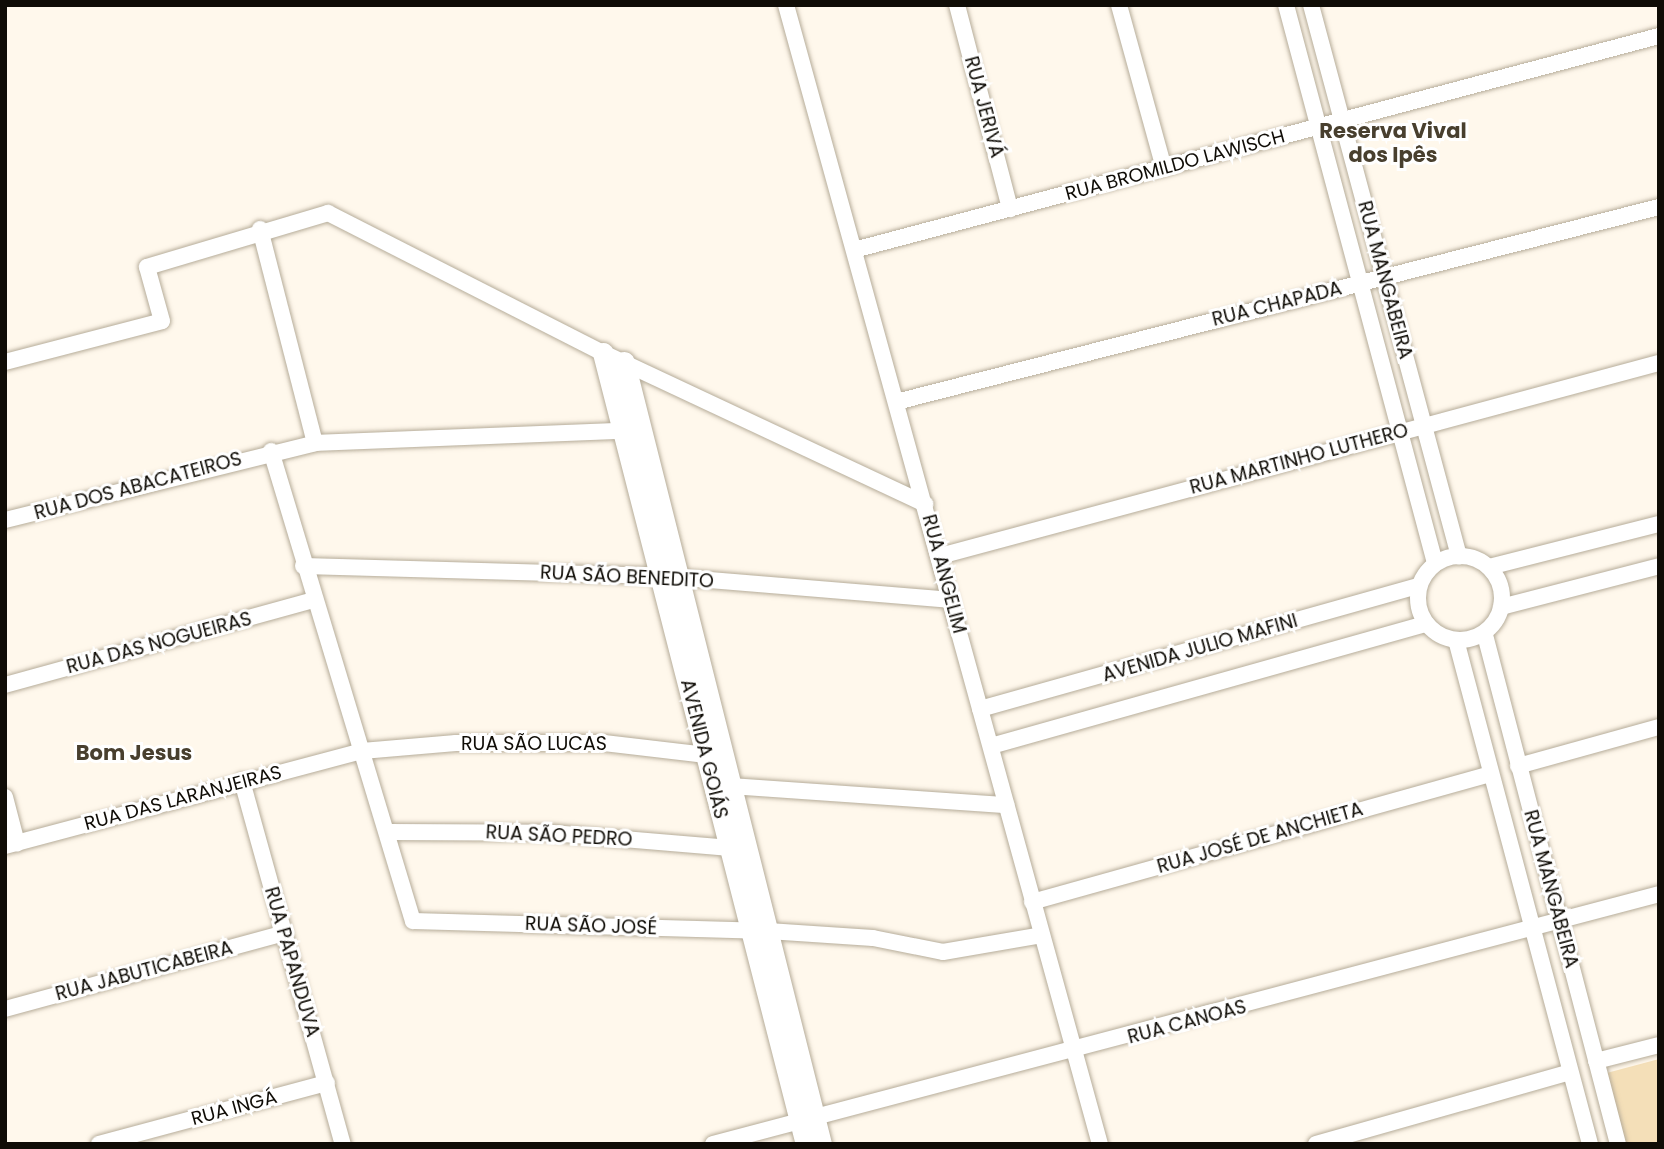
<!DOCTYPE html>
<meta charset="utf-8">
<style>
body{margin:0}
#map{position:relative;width:1664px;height:1149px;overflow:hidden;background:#fff8ec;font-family:Poppins,sans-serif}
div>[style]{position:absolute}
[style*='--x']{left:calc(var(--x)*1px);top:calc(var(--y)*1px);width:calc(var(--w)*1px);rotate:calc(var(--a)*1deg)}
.green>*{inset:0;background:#f4dfb8}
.roads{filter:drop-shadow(0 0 2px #b6ac99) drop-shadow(0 0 2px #b6ac99)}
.street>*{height:16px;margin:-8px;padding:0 8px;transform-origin:8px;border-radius:8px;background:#fff}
.street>.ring{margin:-8px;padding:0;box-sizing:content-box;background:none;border:16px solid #fff;border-radius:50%}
.secondary>*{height:21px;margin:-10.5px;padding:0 10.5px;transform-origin:10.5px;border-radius:10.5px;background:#fff}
span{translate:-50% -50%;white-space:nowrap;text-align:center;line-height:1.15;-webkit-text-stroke:6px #fff;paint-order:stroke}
.street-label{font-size:19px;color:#0f0c06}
.neighbourhood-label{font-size:21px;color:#483f2e;font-weight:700}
.frame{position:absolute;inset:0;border:7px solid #0f0c06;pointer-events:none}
</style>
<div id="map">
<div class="green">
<div style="clip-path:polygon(1659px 1059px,1659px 1144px,1622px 1144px,1603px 1074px)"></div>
</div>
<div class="roads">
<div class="street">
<div style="--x:786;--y:5;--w:1181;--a:74.59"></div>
<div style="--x:957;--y:5;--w:211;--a:75.4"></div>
<div style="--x:1119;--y:5;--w:169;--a:74.6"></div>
<div style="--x:1286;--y:5;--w:578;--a:75.05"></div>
<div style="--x:1311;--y:5;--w:571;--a:74.97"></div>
<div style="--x:260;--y:229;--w:221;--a:75.6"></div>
<div style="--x:854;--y:250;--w:833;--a:-14.89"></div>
<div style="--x:5;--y:362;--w:162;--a:-14.6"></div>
<div style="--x:162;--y:321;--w:56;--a:-105.5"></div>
<div style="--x:147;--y:267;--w:189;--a:-16.6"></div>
<div style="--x:328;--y:213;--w:309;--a:27"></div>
<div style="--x:603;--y:353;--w:356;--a:25.1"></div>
<div style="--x:896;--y:402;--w:788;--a:-14.34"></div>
<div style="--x:271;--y:451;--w:491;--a:73.2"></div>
<div style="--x:413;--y:921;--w:355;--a:1.6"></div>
<div style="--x:768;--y:931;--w:105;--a:3.8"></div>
<div style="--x:873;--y:938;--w:71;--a:11.3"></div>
<div style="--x:943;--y:952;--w:100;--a:-9.7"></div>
<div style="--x:5;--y:520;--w:319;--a:-13.9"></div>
<div style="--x:315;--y:443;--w:318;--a:-2.3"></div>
<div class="ring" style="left:1418px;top:556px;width:68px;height:68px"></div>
<div style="--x:940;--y:556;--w:744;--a:-15.03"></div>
<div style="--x:303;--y:566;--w:357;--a:1.6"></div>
<div style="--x:660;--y:576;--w:291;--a:4.7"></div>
<div style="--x:1489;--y:567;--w:175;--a:-14.2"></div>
<div style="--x:1501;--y:607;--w:163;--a:-14.5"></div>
<div style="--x:1485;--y:635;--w:526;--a:75.36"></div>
<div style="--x:1456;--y:640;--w:522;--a:75.11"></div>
<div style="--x:5;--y:685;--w:320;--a:-15.4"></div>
<div style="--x:980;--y:709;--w:456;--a:-15.7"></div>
<div style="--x:991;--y:746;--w:452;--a:-15.7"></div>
<div style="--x:1518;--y:766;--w:146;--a:-15.5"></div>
<div style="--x:242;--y:781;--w:377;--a:74.5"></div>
<div style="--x:731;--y:786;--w:276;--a:4"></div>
<div style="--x:5;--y:797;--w:48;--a:75.4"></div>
<div style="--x:388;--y:832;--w:164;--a:0.3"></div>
<div style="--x:552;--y:833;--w:179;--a:4.8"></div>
<div style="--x:5;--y:846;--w:369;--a:-14.9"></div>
<div style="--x:362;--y:751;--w:94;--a:-4.9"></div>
<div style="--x:456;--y:743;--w:148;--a:0"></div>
<div style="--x:604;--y:743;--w:103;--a:6.7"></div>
<div style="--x:1032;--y:902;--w:475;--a:-15.6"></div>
<div style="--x:5;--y:1009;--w:287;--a:-15.2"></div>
<div style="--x:1596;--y:1061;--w:65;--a:-14.3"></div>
<div style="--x:99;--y:1144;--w:236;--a:-15"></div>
<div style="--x:713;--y:1144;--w:978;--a:-14.8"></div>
<div style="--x:1316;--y:1144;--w:264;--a:-15.8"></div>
</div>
<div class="secondary">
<div style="--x:603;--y:353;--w:817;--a:75.61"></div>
<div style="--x:624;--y:362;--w:806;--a:75.86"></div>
</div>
</div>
<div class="street-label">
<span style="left:984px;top:107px;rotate:75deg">RUA JERIVÁ</span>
<span style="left:1175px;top:165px;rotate:-15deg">RUA BROMILDO LAWISCH</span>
<span style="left:1385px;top:280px;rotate:75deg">RUA MANGABEIRA</span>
<span style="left:1277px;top:304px;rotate:-14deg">RUA CHAPADA</span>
<span style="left:1299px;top:459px;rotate:-15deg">RUA MARTINHO LUTHERO</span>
<span style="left:138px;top:486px;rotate:-15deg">RUA DOS ABACATEIROS</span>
<span style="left:944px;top:574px;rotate:75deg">RUA ANGELIM</span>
<span style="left:627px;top:577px;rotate:3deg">RUA SÃO BENEDITO</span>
<span style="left:159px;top:643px;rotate:-15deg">RUA DAS NOGUEIRAS</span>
<span style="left:1200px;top:648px;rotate:-16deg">AVENIDA JULIO MAFINI</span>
<span style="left:534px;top:744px">RUA SÃO LUCAS</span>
<span style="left:704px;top:749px;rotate:76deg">AVENIDA GOIÁS</span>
<span style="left:183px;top:798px;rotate:-15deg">RUA DAS LARANJEIRAS</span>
<span style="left:559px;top:836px;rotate:3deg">RUA SÃO PEDRO</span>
<span style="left:1260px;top:838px;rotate:-16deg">RUA JOSÉ DE ANCHIETA</span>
<span style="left:1551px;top:889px;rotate:75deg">RUA MANGABEIRA</span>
<span style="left:591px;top:926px;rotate:2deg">RUA SÃO JOSÉ</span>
<span style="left:292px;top:962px;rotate:74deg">RUA PAPANDUVA</span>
<span style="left:144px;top:971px;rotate:-15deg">RUA JABUTICABEIRA</span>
<span style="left:1187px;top:1022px;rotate:-15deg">RUA CANOAS</span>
<span style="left:234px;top:1108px;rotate:-15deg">RUA INGÁ</span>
</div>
<div class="neighbourhood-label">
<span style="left:1393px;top:143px">Reserva Vival<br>dos Ipês</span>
<span style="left:134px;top:753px">Bom Jesus</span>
</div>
<div class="frame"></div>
</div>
